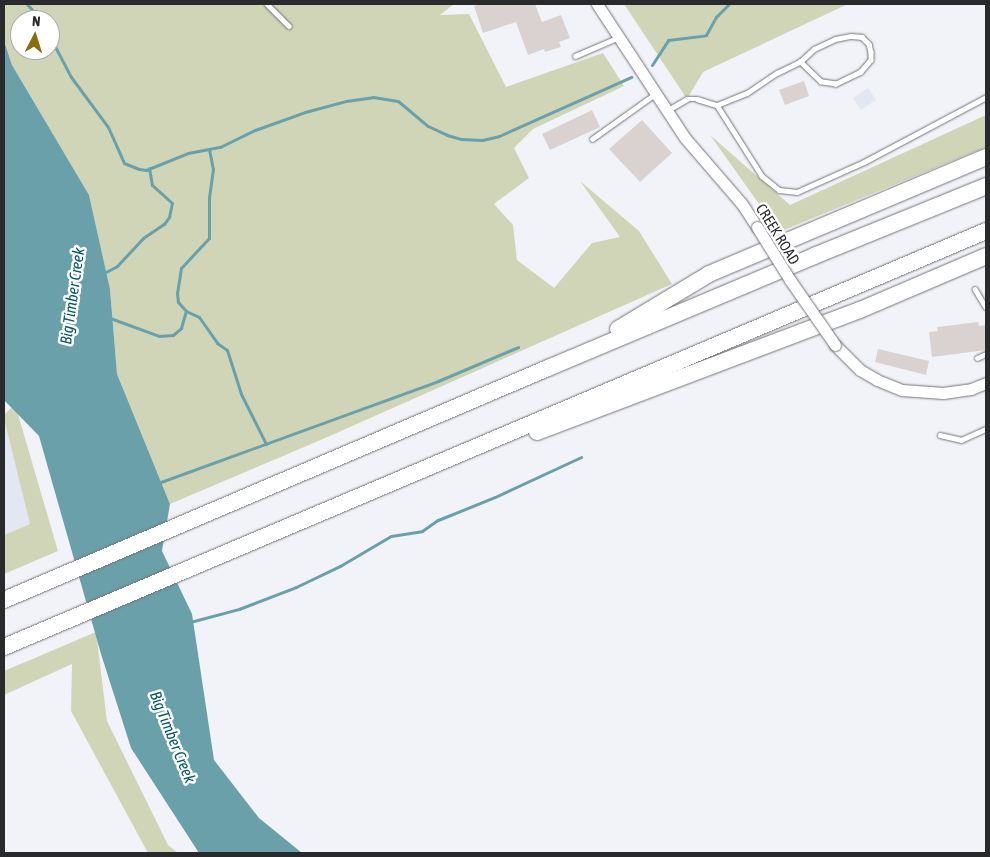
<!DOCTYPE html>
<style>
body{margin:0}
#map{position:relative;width:990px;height:857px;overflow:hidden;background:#f2f3f9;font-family:"Asap Condensed",sans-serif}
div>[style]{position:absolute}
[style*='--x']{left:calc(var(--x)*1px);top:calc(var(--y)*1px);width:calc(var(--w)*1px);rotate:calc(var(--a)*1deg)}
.built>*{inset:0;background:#e3e6f3}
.green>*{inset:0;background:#d0d5b7}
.water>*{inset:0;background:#6aa0aa}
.stream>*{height:3px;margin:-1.5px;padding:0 1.5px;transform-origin:1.5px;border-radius:1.5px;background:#6aa0aa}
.building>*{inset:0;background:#d9d2d1}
.roads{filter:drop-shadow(0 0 1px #727479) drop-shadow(0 0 1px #727479)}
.service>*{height:4.5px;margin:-2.25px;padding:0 2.25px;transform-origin:2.25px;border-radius:2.25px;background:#fff}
.tertiary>*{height:11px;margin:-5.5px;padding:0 5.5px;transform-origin:5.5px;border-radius:5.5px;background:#fff}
.motorway>*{height:16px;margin:-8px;padding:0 8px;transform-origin:8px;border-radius:8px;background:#fff}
.bridges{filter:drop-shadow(0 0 1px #727479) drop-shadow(0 0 1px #727479)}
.tertiary-bridge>*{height:11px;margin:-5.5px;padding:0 5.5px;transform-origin:5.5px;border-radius:5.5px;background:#fff}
span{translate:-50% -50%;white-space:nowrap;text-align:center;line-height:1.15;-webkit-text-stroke:5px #fff;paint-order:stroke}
.street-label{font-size:15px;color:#292a2c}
.water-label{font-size:16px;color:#035762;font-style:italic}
.frame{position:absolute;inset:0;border:5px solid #292a2c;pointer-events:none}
.north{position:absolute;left:10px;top:10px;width:50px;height:50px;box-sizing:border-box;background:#fff;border:1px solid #a9aaab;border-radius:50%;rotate:5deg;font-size:14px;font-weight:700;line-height:20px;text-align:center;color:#292a2c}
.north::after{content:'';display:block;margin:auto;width:18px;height:22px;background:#896e0f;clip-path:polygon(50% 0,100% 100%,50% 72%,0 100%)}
</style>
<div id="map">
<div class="built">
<div style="clip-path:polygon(868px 88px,876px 100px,861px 110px,853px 98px)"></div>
<div style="clip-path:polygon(4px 419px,30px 524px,4px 535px)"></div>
</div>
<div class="green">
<div style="clip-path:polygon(evenodd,4px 4px,454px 4px,440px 15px,469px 14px,506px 87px,603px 53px,624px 86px,533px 129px,514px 148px,529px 178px,494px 204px,513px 225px,517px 260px,554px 288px,592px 243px,620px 237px,580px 181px,639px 231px,672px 284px,323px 439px,170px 504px,117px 374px,110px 289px,89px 195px,12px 65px,4px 41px,4px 4px,20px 20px,50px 20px,50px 50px,20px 50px,20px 20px)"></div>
<div style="clip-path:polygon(624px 4px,848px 4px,703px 72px,687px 99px)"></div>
<div style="clip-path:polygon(986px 115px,986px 147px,779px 232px,710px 135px,790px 205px)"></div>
<div style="clip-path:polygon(15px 404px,58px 551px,4px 574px,4px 535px,30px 524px,4px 419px,4px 415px)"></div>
<div style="clip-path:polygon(96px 632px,107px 721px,168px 845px,178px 853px,148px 853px,71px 711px,72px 664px,4px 695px,4px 671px)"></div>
</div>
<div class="water">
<div style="clip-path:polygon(4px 41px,12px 65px,89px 195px,110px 289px,117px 374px,170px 504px,162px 551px,192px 614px,214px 760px,259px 818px,302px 853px,199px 853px,131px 748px,101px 654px,39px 436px,4px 400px)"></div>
</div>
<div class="stream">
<div style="--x:27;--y:4;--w:21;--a:49"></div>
<div style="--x:50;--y:37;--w:45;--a:62.3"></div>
<div style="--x:71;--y:77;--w:62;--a:53.5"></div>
<div style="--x:108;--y:127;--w:39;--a:66"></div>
<div style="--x:124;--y:163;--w:16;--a:22"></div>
<div style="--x:139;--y:169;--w:7;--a:8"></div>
<div style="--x:146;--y:170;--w:45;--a:-22"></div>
<div style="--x:188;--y:153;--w:33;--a:-11"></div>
<div style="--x:220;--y:147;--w:39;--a:-26"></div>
<div style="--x:255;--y:130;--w:53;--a:-19.8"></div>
<div style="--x:305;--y:112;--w:42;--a:-15"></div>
<div style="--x:346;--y:101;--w:27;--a:-8"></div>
<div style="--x:373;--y:97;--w:25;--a:9"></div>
<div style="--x:398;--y:101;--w:39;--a:40"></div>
<div style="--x:428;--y:126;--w:21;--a:25"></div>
<div style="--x:447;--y:135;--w:15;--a:16"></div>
<div style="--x:461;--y:139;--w:21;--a:3"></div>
<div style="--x:482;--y:140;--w:17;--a:-13"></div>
<div style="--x:499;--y:136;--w:145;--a:-24.1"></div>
<div style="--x:652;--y:65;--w:30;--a:-57"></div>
<div style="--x:668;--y:40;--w:38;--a:-7"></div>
<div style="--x:706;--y:35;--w:21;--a:-61"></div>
<div style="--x:716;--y:17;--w:18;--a:-45"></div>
<div style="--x:209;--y:149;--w:20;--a:79"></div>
<div style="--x:213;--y:169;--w:29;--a:98"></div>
<div style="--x:209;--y:198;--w:40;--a:90"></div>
<div style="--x:209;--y:238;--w:41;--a:133"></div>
<div style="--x:181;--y:268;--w:25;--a:99"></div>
<div style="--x:177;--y:293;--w:9;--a:84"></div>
<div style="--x:178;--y:302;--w:12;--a:48"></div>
<div style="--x:186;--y:311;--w:14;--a:25"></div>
<div style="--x:199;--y:317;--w:32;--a:55"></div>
<div style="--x:217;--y:343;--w:12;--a:35"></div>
<div style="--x:227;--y:350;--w:46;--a:72.3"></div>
<div style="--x:241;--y:394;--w:56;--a:63.4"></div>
<div style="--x:104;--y:273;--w:15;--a:-28"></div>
<div style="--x:117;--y:266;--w:38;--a:-47"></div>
<div style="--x:143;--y:238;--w:25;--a:-34"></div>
<div style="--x:164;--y:224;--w:9;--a:-54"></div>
<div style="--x:169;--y:217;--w:14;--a:-78"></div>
<div style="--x:172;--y:203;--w:27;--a:-138"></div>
<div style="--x:152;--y:185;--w:17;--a:-100"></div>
<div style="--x:110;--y:318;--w:52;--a:20.2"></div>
<div style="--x:159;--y:336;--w:14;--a:-4"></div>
<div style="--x:173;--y:335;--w:11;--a:-41"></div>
<div style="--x:181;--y:328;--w:18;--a:-74"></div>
<div style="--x:158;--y:483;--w:298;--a:-20"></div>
<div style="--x:438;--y:381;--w:87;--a:-23"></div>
<div style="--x:190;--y:622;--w:51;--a:-14.9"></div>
<div style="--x:239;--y:609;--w:61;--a:-21.1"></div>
<div style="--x:296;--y:587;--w:49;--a:-25.5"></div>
<div style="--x:340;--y:566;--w:59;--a:-30.5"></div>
<div style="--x:391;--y:536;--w:31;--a:-9"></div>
<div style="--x:422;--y:531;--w:19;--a:-35"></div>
<div style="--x:438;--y:520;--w:61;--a:-22"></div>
<div style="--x:495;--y:497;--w:95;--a:-24.9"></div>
</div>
<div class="building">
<div style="clip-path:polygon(480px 4px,535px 4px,542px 22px,561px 15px,570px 38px,559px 42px,561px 47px,545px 52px,544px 49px,528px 55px,516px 22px,483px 33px,474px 6px)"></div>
<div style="clip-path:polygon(804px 81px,809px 96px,785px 105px,779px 90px)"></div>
<div style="clip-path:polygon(592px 110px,600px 127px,550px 150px,542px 134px)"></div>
<div style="clip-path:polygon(642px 120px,672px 153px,640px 182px,609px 149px)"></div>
<div style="clip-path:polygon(978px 322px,979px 326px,986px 325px,986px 350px,932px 357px,929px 332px,938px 331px,937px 327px)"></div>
<div style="clip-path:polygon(878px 349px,929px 361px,926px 375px,875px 362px)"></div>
</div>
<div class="roads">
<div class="service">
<div style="--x:267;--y:4;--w:31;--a:45"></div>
<div style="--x:575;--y:56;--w:46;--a:-23.2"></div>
<div style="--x:717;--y:105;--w:32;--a:-22"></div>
<div style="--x:747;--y:93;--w:36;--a:-34"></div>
<div style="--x:777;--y:73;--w:25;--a:-26"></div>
<div style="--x:800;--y:62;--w:19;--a:-43"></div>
<div style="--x:814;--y:49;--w:23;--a:-25"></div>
<div style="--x:835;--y:39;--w:16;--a:-11"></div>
<div style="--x:851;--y:36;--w:11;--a:5"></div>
<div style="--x:862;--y:37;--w:10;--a:45"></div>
<div style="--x:869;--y:44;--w:8;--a:76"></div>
<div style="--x:871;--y:52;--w:8;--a:90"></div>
<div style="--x:871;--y:60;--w:16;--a:130"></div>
<div style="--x:861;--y:72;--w:28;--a:154"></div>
<div style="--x:836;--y:84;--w:15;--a:-172"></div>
<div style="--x:821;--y:82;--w:29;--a:-136"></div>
<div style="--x:668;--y:110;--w:22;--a:-30"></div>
<div style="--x:687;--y:99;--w:10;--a:0"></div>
<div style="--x:697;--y:99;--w:21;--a:17"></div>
<div style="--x:717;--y:105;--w:84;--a:57.6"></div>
<div style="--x:762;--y:176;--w:22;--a:39"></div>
<div style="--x:779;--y:190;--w:18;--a:6"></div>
<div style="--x:797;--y:192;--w:73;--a:-24.1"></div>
<div style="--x:864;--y:162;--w:138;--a:-28"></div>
<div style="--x:592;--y:139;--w:77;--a:-35.5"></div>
<div style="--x:975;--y:289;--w:21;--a:59"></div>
<div style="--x:977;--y:358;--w:10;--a:-24"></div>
<div style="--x:940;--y:435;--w:22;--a:13"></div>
<div style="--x:961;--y:440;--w:27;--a:-24"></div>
</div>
<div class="tertiary">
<div style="--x:597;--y:4;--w:160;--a:56.7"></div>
<div style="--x:685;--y:138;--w:87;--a:49.2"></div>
<div style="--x:742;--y:204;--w:27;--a:57"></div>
<div style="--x:835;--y:345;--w:35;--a:45"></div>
<div style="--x:860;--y:370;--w:20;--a:30"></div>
<div style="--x:877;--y:380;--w:27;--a:22"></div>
<div style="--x:902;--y:390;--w:41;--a:4.2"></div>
<div style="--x:943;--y:393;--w:28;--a:-8"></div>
<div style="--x:971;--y:389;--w:16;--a:-22"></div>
</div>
<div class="motorway">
<div style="--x:618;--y:329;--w:106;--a:-31.1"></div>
<div style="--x:709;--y:274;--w:301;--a:-22.9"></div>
<div style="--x:537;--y:432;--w:345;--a:-20.7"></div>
<div style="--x:860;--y:310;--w:137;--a:-23.2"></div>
<div style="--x:4;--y:600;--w:591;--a:-23.1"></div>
<div style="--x:548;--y:368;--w:289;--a:-22.8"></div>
<div style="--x:814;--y:256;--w:186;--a:-22.1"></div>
<div style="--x:4;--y:647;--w:1066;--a:-22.96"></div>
</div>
</div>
<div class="bridges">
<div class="tertiary-bridge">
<div style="--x:757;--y:227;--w:62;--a:58.1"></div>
<div style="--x:790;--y:280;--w:79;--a:55.3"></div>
</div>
</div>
<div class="street-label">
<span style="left:778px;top:234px;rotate:58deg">CREEK ROAD</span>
</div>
<div class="water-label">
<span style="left:72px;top:296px;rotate:-82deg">Big Timber Creek</span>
<span style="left:173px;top:737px;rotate:68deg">Big Timber Creek</span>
</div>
<div class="frame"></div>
<div class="north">N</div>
</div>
